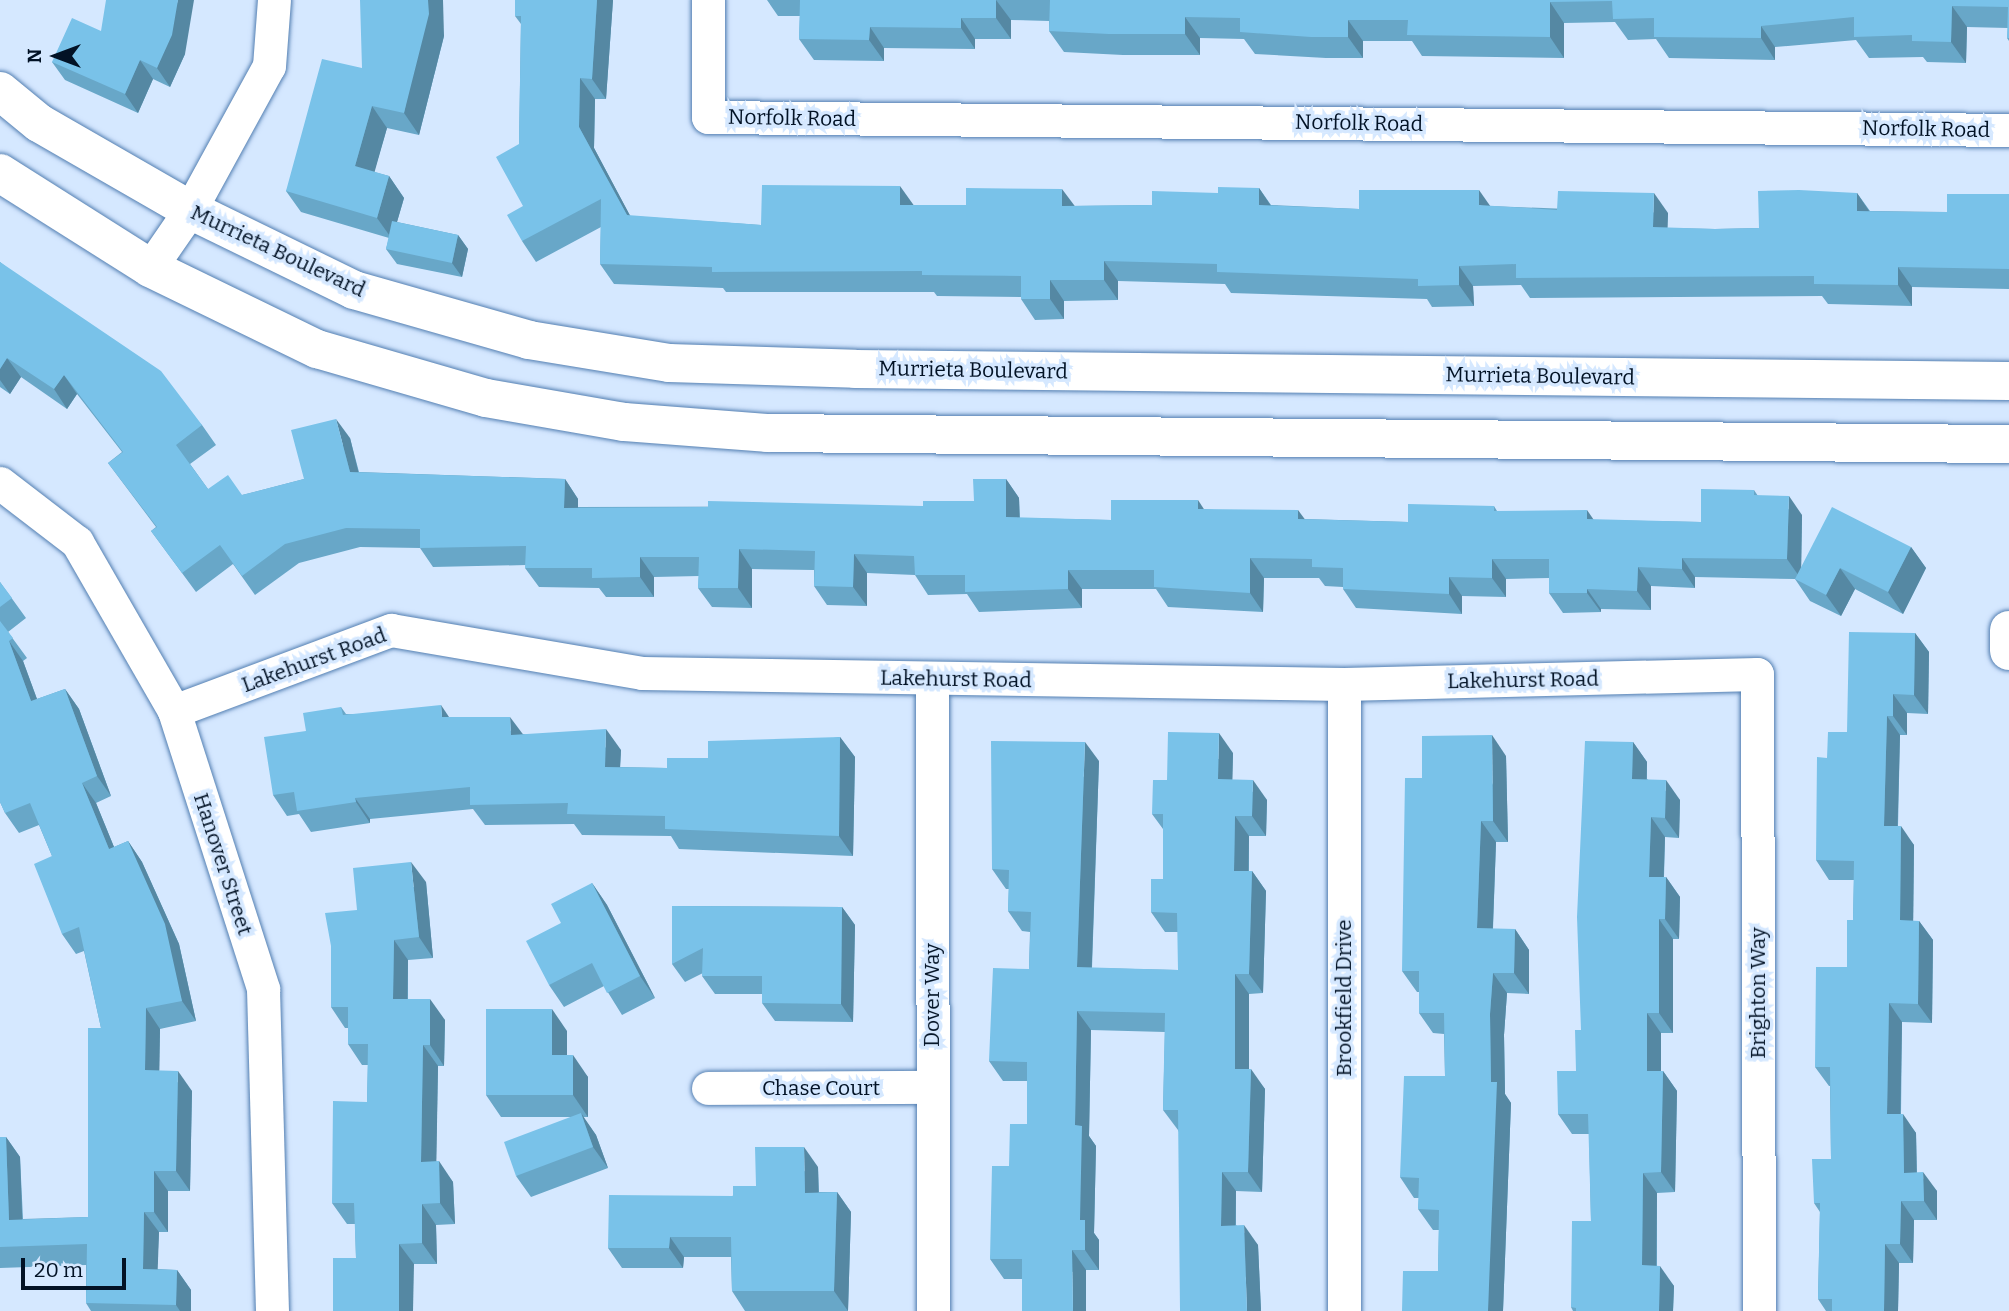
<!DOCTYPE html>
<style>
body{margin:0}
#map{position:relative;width:2009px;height:1311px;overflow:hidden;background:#d5e8ff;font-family:Bitter,serif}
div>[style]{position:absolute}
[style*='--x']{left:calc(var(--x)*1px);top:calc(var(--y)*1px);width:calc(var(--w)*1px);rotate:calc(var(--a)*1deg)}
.roads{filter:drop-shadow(0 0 2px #537fb2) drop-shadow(0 0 2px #537fb2)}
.minor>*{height:33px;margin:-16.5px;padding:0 16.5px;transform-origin:16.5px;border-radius:16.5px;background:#fff}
.secondary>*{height:38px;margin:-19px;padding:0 19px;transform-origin:19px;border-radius:19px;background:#fff}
.wall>*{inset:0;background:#68a7c8}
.shaded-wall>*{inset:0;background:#5588a3}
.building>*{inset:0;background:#79c2e9}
span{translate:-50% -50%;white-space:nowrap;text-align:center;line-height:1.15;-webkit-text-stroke:7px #d5e8ff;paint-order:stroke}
.street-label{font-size:21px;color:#021225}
.north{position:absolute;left:21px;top:21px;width:70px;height:70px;-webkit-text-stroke:5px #d5e8ff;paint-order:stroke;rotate:270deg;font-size:19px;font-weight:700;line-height:28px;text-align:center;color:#021225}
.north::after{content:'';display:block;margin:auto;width:24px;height:32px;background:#021225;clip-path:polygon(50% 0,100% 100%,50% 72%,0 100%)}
.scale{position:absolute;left:21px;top:1258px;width:105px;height:32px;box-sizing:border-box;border:4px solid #021225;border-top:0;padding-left:9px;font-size:21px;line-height:24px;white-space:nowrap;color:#021225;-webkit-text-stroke:5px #d5e8ff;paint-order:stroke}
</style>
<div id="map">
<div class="roads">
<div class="minor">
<div style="--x:708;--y:0;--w:117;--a:90"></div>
<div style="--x:708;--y:117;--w:1301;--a:0.57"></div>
<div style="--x:150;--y:268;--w:70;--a:-55.4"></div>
<div style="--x:190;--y:210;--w:164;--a:-61.3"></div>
<div style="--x:269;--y:66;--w:66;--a:-85.7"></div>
<div style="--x:0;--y:483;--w:97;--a:37.5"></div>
<div style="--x:77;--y:542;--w:195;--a:60.1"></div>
<div style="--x:174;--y:711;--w:292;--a:72.2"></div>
<div style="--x:263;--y:989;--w:322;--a:88.4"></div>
<div style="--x:932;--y:679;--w:632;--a:89.91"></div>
<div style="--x:1344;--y:684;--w:627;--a:90"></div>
<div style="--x:174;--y:711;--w:232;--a:-20.5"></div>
<div style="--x:391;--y:630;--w:255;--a:9.7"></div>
<div style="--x:642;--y:673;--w:702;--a:0.9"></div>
<div style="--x:1344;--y:684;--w:413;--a:-1.4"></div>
<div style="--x:1757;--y:674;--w:637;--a:89.82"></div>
<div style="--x:708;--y:1088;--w:225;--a:-0.3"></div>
</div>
<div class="secondary">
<div style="--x:0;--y:91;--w:50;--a:39.4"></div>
<div style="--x:39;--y:123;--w:174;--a:29.9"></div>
<div style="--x:190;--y:210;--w:182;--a:26"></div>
<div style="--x:354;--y:290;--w:182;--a:15.9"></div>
<div style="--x:529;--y:340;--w:142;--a:9.3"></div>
<div style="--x:669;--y:363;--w:186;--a:1.8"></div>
<div style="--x:855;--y:369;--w:1154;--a:0.6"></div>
<div style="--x:0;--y:173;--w:178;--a:32.3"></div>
<div style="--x:150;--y:268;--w:186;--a:25.9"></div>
<div style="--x:317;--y:349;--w:176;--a:16.2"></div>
<div style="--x:486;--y:398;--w:140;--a:9.9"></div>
<div style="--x:624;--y:422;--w:143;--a:4.4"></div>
<div style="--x:767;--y:433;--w:1242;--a:0.51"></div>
<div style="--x:2009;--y:630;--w:21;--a:90"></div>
</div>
</div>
<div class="wall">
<div style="clip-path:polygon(515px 0,613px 0,606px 99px,595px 99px,594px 148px,630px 216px,761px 225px,914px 205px,1074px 206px,1152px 205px,1218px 193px,1259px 188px,1271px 205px,1359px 209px,1490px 206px,1668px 213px,1667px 228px,1715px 229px,1759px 228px,1857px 193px,1870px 211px,1947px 212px,2009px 194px,2009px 289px,1912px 287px,1912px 306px,1828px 304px,1822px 296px,1530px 298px,1521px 285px,1473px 286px,1474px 306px,1432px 307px,1427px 299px,1231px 293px,1225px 284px,1118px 281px,1118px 300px,1064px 301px,1064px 319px,1035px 320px,1021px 299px,1021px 297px,937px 296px,934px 292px,726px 292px,723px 288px,614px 284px,600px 264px,601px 227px,536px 262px,522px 241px,523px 206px,519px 144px,521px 24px,515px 16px)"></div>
<div style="clip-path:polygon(767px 0,2009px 0,2009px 41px,2007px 38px,2008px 28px,1967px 27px,1966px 63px,1927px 62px,1923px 57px,1869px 58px,1856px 40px,1775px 47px,1775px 60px,1669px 58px,1656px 39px,1628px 40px,1615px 22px,1564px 23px,1564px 58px,1422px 56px,1412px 41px,1363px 41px,1363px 58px,1326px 58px,1255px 54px,1244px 39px,1200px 38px,1200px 55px,1123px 55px,1064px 52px,1049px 31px,1049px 21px,1011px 20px,1011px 39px,975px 39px,975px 49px,884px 48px,884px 61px,814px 60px,799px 39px,800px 16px,778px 16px)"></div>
<div style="clip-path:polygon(101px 31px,185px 54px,170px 87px,153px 79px,138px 113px,65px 80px,52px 62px)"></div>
<div style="clip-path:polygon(444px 36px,419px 135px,387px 128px,374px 172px,389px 176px,404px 198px,397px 222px,458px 235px,468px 249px,462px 277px,397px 264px,386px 249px,389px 238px,301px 212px,286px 191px,362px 68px)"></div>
<div style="clip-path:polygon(0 262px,202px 425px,216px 445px,190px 464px,208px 489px,242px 495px,304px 479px,350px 438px,359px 472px,565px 479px,578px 499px,578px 507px,923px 506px,974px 501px,1006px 479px,1019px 498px,1020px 518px,1111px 520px,1204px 509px,1305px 519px,1408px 522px,1494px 506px,1497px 511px,1594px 520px,1701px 522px,1754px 490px,1758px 496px,1802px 515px,1801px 567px,1911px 547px,1926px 568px,1903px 614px,1855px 589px,1841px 616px,1810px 601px,1795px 579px,1695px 577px,1695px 588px,1651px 586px,1651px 610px,1601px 609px,1601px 612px,1563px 613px,1549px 593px,1549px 578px,1506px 579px,1506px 597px,1462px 596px,1462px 614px,1356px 608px,1343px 589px,1343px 587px,1325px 586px,1319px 578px,1264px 578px,1263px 612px,1168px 607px,1156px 589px,1082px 589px,1082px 608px,979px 612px,967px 594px,928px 595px,915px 575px,867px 573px,867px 606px,827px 605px,814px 586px,814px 570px,752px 569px,752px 608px,712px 607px,698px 588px,699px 576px,654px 577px,654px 597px,606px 597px,599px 588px,539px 587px,525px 568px,526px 565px,433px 567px,420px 548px,360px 547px,299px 563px,255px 595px,233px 564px,196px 592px,151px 531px,156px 527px,108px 463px,122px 452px,77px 394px,67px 409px,21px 377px,10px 394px,0 387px)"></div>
<div style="clip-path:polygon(0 582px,26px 618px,8px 632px,27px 658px,23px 661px,37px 699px,65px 689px,79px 709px,111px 796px,96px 803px,114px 847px,128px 841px,142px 862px,179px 944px,196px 1021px,160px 1029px,159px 1071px,192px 1091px,190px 1191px,168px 1191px,168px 1232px,159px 1232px,157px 1269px,177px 1270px,191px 1290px,191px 1311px,91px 1311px,86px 1303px,86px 1265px,0 1268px,0 1137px,6px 1137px,20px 1157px,23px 1219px,88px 1217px,101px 1028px,84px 951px,76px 954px,62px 934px,52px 856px,39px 825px,19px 833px,5px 813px,0 802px)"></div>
<div style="clip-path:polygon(1915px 633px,1929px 652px,1928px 714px,1907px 713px,1907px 735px,1900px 735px,1898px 826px,1914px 845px,1913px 921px,1919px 921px,1933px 940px,1932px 1023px,1902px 1022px,1901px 1114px,1916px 1133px,1917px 1173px,1937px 1191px,1937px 1220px,1914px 1220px,1913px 1263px,1899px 1263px,1898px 1311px,1826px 1311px,1818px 1299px,1820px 1212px,1814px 1203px,1831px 1159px,1830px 1086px,1829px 1086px,1815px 1067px,1847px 967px,1853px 920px,1854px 880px,1829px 880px,1816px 860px,1827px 758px,1847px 732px)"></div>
<div style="clip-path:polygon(341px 707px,346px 714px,449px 717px,523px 734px,621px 750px,620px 767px,667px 768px,708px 758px,840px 737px,855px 757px,853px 856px,679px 849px,671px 836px,582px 835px,574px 824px,485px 825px,473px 809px,370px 819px,370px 823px,311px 832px,299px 814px,287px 816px,273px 795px,306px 731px)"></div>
<div style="clip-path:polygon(1633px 742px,1647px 762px,1647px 779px,1680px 800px,1679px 838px,1665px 837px,1664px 877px,1666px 877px,1680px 897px,1679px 939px,1673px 939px,1673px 1033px,1661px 1033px,1661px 1071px,1663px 1071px,1677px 1091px,1675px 1192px,1657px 1193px,1657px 1266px,1674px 1286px,1673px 1311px,1573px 1311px,1571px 1307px,1591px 1221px,1589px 1134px,1572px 1134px,1558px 1114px,1576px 1071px)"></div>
<div style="clip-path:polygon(1233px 753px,1232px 780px,1267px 800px,1266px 836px,1249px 836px,1249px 871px,1252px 871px,1266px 891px,1263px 993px,1249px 994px,1249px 1069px,1265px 1089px,1262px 1192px,1236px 1191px,1236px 1225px,1258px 1245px,1261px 1311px,1178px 1130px,1163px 1110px,1165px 1032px,1091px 1030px,1089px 1136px,1096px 1146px,1094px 1233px,1099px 1240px,1099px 1270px,1086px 1270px,1022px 1279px,1004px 1279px,990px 1259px,1009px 1166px,1027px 1124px,1027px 1081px,1003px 1081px,989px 1061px,1029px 969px,1030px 932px,1022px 931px,1008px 911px,1009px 889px,1006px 889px,992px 869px,1099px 761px,1092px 968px,1178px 970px,1178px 932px,1165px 932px,1151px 912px,1163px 879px,1163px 829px,1152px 814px,1167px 780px)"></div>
<div style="clip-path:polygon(1506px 756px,1508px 842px,1496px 842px,1493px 929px,1515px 929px,1529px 950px,1529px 994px,1507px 993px,1504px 1035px,1505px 1094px,1511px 1103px,1503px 1311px,1402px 1311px,1438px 1271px,1439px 1230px,1433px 1230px,1418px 1209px,1419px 1198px,1414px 1198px,1400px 1177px,1445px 1076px,1444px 1034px,1433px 1033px,1419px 1013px,1419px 992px,1417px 992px,1402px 971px)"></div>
<div style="clip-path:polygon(426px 882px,433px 958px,408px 960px,408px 999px,445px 1020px,444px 1066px,438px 1066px,436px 1161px,453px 1182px,455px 1224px,436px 1225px,437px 1264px,414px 1264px,356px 1258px,355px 1224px,347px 1224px,332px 1203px,367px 1102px,368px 1065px,362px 1065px,348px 1044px,348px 1028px,345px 1028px,331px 1007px,357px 910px)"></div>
<div style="clip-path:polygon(592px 883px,607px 905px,655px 998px,622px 1015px,604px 986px,564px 1007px,549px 985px,561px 923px)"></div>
<div style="clip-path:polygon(672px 906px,842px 907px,855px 925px,853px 1022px,775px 1021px,762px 1003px,762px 994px,715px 994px,702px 976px,703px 973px,685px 982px,672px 964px)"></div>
<div style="clip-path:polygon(567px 1031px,567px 1055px,588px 1077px,588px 1117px,583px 1117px,596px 1135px,608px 1168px,531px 1197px,516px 1176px,571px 1117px,501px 1117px,486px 1095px)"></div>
<div style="clip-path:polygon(818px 1167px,819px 1192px,837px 1192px,851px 1212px,848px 1311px,745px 1311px,732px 1291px,731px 1257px,684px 1257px,683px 1268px,622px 1268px,608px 1248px,756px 1186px)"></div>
</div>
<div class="shaded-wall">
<div style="clip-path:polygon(178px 0,194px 0,185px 54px,170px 87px,157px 68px)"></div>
<div style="clip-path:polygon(428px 0,443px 0,444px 36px,419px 135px,404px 113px)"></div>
<div style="clip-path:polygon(597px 0,613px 0,606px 99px,592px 79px)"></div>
<div style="clip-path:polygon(996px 0,1011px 20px,1011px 39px,996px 18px)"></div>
<div style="clip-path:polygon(1550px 2px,1564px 23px,1564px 58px,1550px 37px)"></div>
<div style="clip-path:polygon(1952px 6px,1967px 27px,1966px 63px,1951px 42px)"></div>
<div style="clip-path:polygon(1185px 17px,1200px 38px,1200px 55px,1185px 34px)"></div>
<div style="clip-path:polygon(961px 18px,975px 39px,975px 49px,961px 28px)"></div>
<div style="clip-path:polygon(1348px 20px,1363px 41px,1363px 58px,1348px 37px)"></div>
<div style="clip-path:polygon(1761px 26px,1775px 47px,1775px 60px,1761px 38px)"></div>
<div style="clip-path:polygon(870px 27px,884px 48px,884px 61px,869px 40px)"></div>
<div style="clip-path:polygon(140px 60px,153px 79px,138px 113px,125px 94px)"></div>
<div style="clip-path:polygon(580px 78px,595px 99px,594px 148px,641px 236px,627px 215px,579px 127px)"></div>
<div style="clip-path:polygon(372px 106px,387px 128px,370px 188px,355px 166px)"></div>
<div style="clip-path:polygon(389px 176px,404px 198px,392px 239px,377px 218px)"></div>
<div style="clip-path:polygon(900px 186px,915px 207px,900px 205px)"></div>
<div style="clip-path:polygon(1259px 188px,1273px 209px,1259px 205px)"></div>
<div style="clip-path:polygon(1062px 189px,1077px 209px,1062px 206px)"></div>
<div style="clip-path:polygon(1479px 190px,1493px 210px,1479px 205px)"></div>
<div style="clip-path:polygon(1654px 193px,1668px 213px,1667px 248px,1653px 227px)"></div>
<div style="clip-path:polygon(1857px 193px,1871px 214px,1857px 211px)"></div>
<div style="clip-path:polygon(458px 235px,468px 249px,462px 277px,452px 263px)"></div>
<div style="clip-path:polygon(1104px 261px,1118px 281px,1118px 300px,1104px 280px)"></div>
<div style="clip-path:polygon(1459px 266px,1473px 286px,1474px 306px,1459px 285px)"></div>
<div style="clip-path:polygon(1898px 267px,1912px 287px,1912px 306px,1898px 285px)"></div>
<div style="clip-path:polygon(1050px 280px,1064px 301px,1064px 319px,1050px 299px)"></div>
<div style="clip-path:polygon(7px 358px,21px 377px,10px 394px,0 380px,0 369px)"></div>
<div style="clip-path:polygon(64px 375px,77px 394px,67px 409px,54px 389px)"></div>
<div style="clip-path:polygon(336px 419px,350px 438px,363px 491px,350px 472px)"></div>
<div style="clip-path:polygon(565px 479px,578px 499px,578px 527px,564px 508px)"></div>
<div style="clip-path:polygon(1006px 479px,1019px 498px,1020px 537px,1006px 517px)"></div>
<div style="clip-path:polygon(1789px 496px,1802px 515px,1801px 579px,1787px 559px)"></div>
<div style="clip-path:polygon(1198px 500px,1211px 520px,1198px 509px)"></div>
<div style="clip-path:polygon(1298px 510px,1312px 529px,1298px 519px)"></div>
<div style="clip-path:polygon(1587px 510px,1600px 529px,1587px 519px)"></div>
<div style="clip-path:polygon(1911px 547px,1926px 568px,1903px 614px,1888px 592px)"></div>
<div style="clip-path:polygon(739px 549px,752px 569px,752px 608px,738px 588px)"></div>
<div style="clip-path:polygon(854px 554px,867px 573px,867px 606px,853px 587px)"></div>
<div style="clip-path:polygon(640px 557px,654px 577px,654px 597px,640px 577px)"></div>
<div style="clip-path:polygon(1250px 558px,1264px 578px,1263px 612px,1250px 593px)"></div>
<div style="clip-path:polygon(1682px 558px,1695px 577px,1695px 588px,1682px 569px)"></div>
<div style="clip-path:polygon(1492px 559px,1506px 579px,1506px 597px,1492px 578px)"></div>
<div style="clip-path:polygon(1638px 567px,1651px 586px,1651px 610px,1637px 591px)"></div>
<div style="clip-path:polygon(1840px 568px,1855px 589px,1841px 616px,1826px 595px)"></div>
<div style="clip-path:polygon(1068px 570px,1082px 589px,1082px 608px,1068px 589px)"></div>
<div style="clip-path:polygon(1449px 577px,1462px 596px,1462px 614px,1449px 594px)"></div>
<div style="clip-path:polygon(1587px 589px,1601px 609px,1601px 612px,1587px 593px)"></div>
<div style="clip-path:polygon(1915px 633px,1929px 652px,1928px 714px,1914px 695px)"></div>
<div style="clip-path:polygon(9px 641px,23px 661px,45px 721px,31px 701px)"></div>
<div style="clip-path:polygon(65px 689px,79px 709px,111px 796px,97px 776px)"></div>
<div style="clip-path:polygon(1893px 694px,1907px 713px,1907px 735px,1893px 716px)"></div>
<div style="clip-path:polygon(441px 705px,455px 726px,442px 717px)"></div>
<div style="clip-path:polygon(1887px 716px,1900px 735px,1897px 845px,1884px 826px)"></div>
<div style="clip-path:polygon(510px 717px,525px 737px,511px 735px)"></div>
<div style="clip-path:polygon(606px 729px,621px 750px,619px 788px,605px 767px)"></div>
<div style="clip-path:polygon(1219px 733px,1233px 753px,1232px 799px,1218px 779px)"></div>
<div style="clip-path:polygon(1492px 735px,1506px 756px,1508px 842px,1493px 821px)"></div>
<div style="clip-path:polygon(840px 737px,855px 757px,853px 856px,839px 836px)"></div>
<div style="clip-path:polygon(1085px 742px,1099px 761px,1091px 987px,1077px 967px)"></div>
<div style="clip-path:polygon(1633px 742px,1647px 762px,1646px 799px,1632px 779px)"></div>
<div style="clip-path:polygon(1253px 780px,1267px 800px,1266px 836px,1252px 816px)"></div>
<div style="clip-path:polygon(1666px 780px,1680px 800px,1679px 838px,1665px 818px)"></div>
<div style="clip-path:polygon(82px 783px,96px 803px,123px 869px,109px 849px)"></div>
<div style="clip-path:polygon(355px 798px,370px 819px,370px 823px,356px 802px)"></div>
<div style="clip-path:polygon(1235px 816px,1249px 836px,1248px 891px,1234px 871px)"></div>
<div style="clip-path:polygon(1651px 817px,1665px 837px,1663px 897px,1649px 877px)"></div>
<div style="clip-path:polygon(1481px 821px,1496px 842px,1492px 949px,1477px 928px)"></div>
<div style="clip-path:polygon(1901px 826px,1914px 845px,1913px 939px,1900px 920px)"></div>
<div style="clip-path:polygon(128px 841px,142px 862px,179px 944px,196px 1021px,182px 1001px)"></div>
<div style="clip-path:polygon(411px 862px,426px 882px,433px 958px,419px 937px)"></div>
<div style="clip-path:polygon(1252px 871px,1266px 891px,1263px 993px,1249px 974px)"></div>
<div style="clip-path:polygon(1666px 877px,1680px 897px,1679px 939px,1665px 919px)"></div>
<div style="clip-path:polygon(592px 883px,607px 905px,655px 998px,640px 976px)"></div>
<div style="clip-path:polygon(842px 907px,855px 925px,853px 1022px,841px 1004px)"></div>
<div style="clip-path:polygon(1659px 919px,1673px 939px,1673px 1033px,1659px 1013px)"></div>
<div style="clip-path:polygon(1919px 921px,1933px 940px,1932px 1023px,1918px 1004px)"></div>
<div style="clip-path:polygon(1515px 929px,1529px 950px,1529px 994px,1514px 973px)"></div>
<div style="clip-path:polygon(394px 940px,408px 960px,407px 1020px,393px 999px)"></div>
<div style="clip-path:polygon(1493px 973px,1507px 993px,1504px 1035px,1505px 1094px,1511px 1103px,1503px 1311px,1488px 1311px,1491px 1082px,1490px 1014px)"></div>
<div style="clip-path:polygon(1235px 974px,1249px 994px,1249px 1089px,1235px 1069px)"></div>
<div style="clip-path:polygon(430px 999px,445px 1020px,444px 1066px,430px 1045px)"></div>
<div style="clip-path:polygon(1889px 1003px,1902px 1022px,1900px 1133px,1887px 1114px)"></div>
<div style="clip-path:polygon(146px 1008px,160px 1029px,159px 1090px,145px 1070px)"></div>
<div style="clip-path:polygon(552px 1009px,567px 1031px,567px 1077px,552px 1055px)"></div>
<div style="clip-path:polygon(1077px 1011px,1091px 1030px,1089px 1136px,1096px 1146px,1094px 1233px,1099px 1240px,1099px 1270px,1085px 1250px,1080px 1220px,1075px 1125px)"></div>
<div style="clip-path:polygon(1647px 1013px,1661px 1033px,1661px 1091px,1647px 1071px)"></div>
<div style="clip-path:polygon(423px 1045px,438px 1066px,436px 1182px,421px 1162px)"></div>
<div style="clip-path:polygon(573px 1055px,588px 1077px,588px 1117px,573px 1095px)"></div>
<div style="clip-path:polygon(1251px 1069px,1265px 1089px,1262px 1192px,1248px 1172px)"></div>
<div style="clip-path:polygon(178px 1071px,192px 1091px,190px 1191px,176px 1171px)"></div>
<div style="clip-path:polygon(1663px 1071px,1677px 1091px,1675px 1192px,1661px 1172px)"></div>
<div style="clip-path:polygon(581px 1113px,596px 1135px,608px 1168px,593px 1147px)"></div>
<div style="clip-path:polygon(1903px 1114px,1916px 1133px,1917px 1192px,1904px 1173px)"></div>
<div style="clip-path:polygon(6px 1137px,20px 1157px,23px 1240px,9px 1220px)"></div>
<div style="clip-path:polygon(804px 1147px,818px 1167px,819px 1213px,805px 1193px)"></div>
<div style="clip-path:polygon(439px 1161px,453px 1182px,455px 1224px,440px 1203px)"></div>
<div style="clip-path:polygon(154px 1171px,168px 1191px,168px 1232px,154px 1212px)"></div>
<div style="clip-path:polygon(1222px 1172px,1236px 1191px,1235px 1246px,1221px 1226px)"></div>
<div style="clip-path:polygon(1923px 1172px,1937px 1191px,1937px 1220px,1924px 1201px)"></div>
<div style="clip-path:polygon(1643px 1173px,1657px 1193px,1656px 1285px,1642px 1265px)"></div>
<div style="clip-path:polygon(837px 1192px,851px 1212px,848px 1311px,834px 1291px)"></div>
<div style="clip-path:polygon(1901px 1201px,1914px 1220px,1913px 1263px,1900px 1244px)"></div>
<div style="clip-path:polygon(422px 1204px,436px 1225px,437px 1264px,422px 1243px)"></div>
<div style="clip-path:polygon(144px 1212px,159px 1232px,157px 1289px,143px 1269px)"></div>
<div style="clip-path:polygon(1244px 1225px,1258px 1245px,1261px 1311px,1247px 1311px)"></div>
<div style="clip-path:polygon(670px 1237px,684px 1257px,683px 1268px,669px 1248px)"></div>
<div style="clip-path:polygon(399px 1244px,414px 1264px,413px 1311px,399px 1311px)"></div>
<div style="clip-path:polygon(1885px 1244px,1899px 1263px,1898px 1311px,1884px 1311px)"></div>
<div style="clip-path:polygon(1072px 1250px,1086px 1270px,1086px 1311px,1073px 1311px)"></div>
<div style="clip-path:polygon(1660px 1266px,1674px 1286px,1673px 1311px,1659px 1311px)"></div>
<div style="clip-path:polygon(177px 1270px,191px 1290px,191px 1311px,180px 1311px,176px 1305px)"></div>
</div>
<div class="building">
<div style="clip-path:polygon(106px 0,178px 0,172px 35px,157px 68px,140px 60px,125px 94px,52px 62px,72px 18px,101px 31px)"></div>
<div style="clip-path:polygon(360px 0,428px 0,429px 14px,404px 113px,372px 106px,355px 166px,389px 176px,377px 218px,286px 191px,322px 59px,362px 68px)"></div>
<div style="clip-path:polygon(515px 0,597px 0,592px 79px,580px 78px,579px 127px,627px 215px,761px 225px,762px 185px,900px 186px,900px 205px,966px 205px,966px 188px,1062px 189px,1062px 206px,1152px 205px,1152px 191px,1218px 193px,1218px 187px,1259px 188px,1259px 205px,1359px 209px,1359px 190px,1479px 190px,1479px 205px,1557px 210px,1558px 191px,1654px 193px,1653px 227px,1715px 229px,1759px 228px,1758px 191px,1799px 190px,1857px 193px,1857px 211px,1916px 212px,1947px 212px,1947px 194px,2009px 194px,2009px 269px,1898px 267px,1898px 285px,1814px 284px,1814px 276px,1516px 278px,1516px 264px,1459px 266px,1459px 285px,1418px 286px,1418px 279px,1217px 272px,1217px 264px,1104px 261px,1104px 280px,1050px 280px,1050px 299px,1021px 299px,1021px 276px,922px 275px,922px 271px,712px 272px,712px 267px,600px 264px,601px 199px,522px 241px,507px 215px,523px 206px,496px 157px,519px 144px,521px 16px,515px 16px)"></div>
<div style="clip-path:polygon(800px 0,996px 0,996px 18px,961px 18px,961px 28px,870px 27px,869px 40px,799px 39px)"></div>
<div style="clip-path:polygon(1050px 0,2009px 0,2009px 38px,2007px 38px,2008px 7px,1952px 6px,1951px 42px,1912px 41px,1912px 35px,1854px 37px,1854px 17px,1761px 26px,1761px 38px,1654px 37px,1654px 18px,1613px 19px,1612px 1px,1550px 2px,1550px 37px,1407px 35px,1408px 20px,1348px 20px,1348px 37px,1311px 37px,1240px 32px,1240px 18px,1185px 17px,1185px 34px,1109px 34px,1049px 31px)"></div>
<div style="clip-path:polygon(392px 221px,458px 235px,452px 263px,386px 249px)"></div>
<div style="clip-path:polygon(0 262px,161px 371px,202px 425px,176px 445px,208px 489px,228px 475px,242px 495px,304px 479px,291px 430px,336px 419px,350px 472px,565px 479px,564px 508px,708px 507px,708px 501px,923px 506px,923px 501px,974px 501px,973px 479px,1006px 479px,1006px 517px,1111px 520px,1111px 500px,1198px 500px,1198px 509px,1298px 510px,1298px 519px,1408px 522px,1408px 504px,1494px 506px,1494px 511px,1587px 510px,1587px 519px,1701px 522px,1701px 489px,1754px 490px,1754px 495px,1789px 496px,1787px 559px,1682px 558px,1682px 569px,1638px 567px,1637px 591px,1587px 589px,1587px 593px,1549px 593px,1549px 559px,1492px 559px,1492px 578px,1449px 577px,1449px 594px,1343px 589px,1343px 568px,1312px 567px,1312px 559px,1250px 558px,1250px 593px,1154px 587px,1154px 570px,1068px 570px,1068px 589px,965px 592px,965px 575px,915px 575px,914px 556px,854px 554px,853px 587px,814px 586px,815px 551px,739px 549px,738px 588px,698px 588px,699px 557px,640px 557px,640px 577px,592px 578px,592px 568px,525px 568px,526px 546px,420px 548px,420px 529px,346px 528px,285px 544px,242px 576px,220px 545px,182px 573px,151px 531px,157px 527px,108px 463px,123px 452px,64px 375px,54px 389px,7px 358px,0 369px)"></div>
<div style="clip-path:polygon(1832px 507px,1911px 547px,1888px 592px,1840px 568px,1826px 595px,1795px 579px)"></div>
<div style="clip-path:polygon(0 582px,12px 598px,0 607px)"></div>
<div style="clip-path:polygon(0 621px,13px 638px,9px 641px,31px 701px,65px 689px,97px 776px,82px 783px,109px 849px,128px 841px,165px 924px,182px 1001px,146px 1008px,145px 1070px,178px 1071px,176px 1171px,154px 1171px,154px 1212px,144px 1212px,143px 1269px,177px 1270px,176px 1305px,86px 1303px,87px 1244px,0 1247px,0 1137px,6px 1137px,9px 1220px,88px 1217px,88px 1028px,101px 1028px,79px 927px,62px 934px,34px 864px,52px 856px,30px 803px,5px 813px,0 802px)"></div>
<div style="clip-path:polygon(1849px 632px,1915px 633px,1914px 695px,1893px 694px,1893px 716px,1887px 716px,1884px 826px,1901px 826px,1900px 920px,1919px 921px,1918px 1004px,1889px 1003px,1887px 1114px,1903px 1114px,1904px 1173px,1923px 1172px,1924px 1201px,1901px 1201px,1900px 1244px,1885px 1244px,1884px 1311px,1832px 1311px,1832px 1299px,1818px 1299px,1820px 1203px,1814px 1203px,1812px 1159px,1831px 1159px,1830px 1067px,1815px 1067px,1816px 967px,1847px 967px,1847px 920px,1853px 920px,1854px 861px,1816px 860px,1817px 757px,1827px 758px,1828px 732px,1847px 732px)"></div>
<div style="clip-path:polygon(441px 705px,442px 717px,510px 717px,511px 735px,606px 729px,605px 767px,667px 768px,667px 758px,708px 758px,708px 741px,840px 737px,839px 836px,665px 829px,665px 816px,567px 814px,568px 803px,470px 805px,470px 787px,355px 798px,356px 802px,297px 811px,294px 792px,273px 795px,264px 737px,306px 731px,303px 713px,341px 707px,343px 715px)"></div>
<div style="clip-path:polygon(1168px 732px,1219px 733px,1218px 779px,1253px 780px,1252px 816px,1235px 816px,1234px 871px,1252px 871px,1249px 974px,1235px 974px,1235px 1069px,1251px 1069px,1248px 1172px,1222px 1172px,1221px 1226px,1244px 1225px,1247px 1311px,1180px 1311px,1178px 1110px,1163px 1110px,1165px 1013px,1077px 1011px,1075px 1125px,1082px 1126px,1080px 1220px,1085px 1220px,1085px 1250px,1072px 1250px,1073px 1311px,1022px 1311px,1022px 1259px,990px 1259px,992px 1166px,1009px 1166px,1010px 1124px,1027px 1124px,1027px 1062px,989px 1061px,993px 968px,1029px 969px,1031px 912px,1008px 911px,1009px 870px,992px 869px,991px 741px,1085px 742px,1077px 967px,1178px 970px,1177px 913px,1151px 912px,1151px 879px,1163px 879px,1163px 814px,1152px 814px,1153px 780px,1167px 780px)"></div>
<div style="clip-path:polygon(1492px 735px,1493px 821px,1481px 821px,1477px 928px,1515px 929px,1514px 973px,1493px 973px,1490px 1014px,1491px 1082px,1497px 1082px,1488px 1311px,1402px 1311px,1403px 1271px,1438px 1271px,1439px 1210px,1418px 1209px,1419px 1178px,1400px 1177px,1404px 1076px,1445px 1076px,1444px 1013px,1419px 1013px,1419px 971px,1402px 971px,1405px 778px,1422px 778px,1422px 736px)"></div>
<div style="clip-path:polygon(1585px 741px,1633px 742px,1632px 779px,1666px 780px,1665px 818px,1651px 817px,1649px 877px,1666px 877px,1665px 919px,1659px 919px,1659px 1013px,1647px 1013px,1647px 1071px,1663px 1071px,1661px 1172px,1643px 1173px,1642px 1265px,1660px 1266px,1659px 1311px,1576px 1311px,1576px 1308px,1571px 1307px,1572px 1221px,1591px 1221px,1588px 1114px,1558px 1114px,1557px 1071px,1576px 1071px,1575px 1030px,1581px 1030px,1577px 917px)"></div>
<div style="clip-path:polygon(411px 862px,419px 937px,394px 940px,393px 999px,430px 999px,430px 1045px,423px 1045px,421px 1162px,439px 1161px,440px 1203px,422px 1204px,422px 1243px,399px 1244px,399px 1311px,333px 1311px,333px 1258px,356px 1258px,354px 1203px,332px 1203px,333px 1101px,367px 1102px,368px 1044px,348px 1044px,348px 1007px,331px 1007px,331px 946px,325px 913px,357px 910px,353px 868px)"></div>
<div style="clip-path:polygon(592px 883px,640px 976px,607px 993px,592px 963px,549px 985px,526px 941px,561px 923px,551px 904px)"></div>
<div style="clip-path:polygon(672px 906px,842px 907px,841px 1004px,762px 1003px,762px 976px,702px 976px,703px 948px,672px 964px)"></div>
<div style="clip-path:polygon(486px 1009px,552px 1009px,552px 1055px,573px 1055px,573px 1095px,486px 1095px)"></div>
<div style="clip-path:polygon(581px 1113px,593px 1147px,516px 1176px,504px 1142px)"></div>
<div style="clip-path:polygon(755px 1147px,804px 1147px,805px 1193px,837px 1192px,834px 1291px,732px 1291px,731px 1237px,670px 1237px,669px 1248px,608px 1248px,609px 1195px,733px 1196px,733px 1186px,756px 1186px)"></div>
</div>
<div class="street-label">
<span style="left:792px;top:118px;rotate:1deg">Norfolk Road</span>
<span style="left:1359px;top:123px;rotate:1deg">Norfolk Road</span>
<span style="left:1926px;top:129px;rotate:1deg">Norfolk Road</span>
<span style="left:278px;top:251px;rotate:25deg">Murrieta Boulevard</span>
<span style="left:973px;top:370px;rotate:1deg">Murrieta Boulevard</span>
<span style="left:1540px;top:376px;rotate:1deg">Murrieta Boulevard</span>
<span style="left:314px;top:660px;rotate:-20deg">Lakehurst Road</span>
<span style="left:956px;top:679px;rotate:1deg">Lakehurst Road</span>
<span style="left:1523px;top:680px;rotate:-1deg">Lakehurst Road</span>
<span style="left:223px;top:864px;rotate:72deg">Hanover Street</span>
<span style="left:1758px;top:993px;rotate:-90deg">Brighton Way</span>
<span style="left:932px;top:995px;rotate:-90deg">Dover Way</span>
<span style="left:1344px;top:998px;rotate:-90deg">Brookfield Drive</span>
<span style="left:821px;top:1088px">Chase Court</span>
</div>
<div class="north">N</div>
<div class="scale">20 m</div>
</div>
